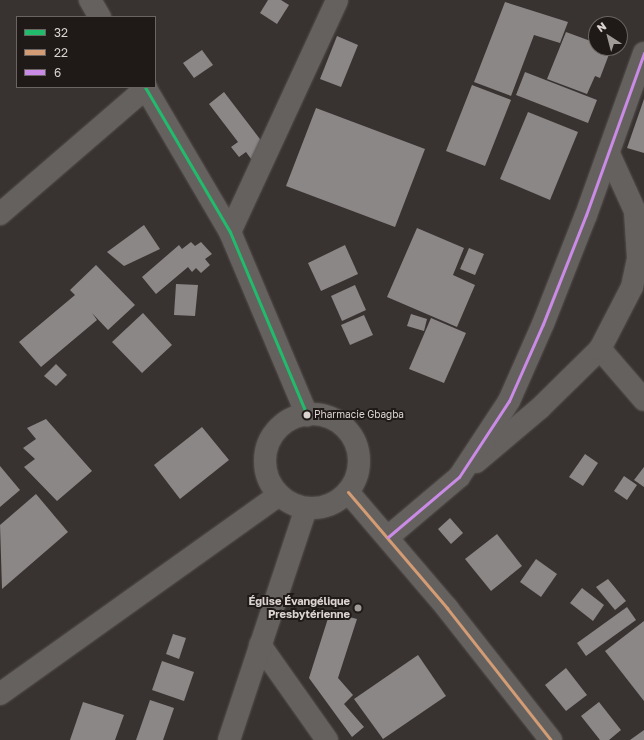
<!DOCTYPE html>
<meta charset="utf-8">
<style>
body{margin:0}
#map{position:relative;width:644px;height:740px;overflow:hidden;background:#383230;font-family:"Golos Text",sans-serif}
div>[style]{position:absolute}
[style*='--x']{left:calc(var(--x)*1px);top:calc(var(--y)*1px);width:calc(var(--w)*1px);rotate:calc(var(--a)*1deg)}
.building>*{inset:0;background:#8c8787}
.roads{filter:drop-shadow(0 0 1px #534f4d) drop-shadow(0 0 1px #534f4d)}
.minor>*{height:22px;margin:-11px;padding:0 11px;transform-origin:11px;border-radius:11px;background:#65615f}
.tertiary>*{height:22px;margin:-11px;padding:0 11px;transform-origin:11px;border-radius:11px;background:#65615f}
.tertiary>.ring{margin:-11px;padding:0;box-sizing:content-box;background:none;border:22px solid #65615f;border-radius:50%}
.bus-1>*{height:3px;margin:-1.5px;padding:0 1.5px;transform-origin:1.5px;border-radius:1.5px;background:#20bc6c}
.bus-2>*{height:3px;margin:-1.5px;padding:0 1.5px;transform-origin:1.5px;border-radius:1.5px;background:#d39c74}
.bus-3>*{height:3px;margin:-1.5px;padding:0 1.5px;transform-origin:1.5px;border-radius:1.5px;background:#ca8be6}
.dots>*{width:11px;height:11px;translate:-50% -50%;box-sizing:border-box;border:2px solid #1f1a18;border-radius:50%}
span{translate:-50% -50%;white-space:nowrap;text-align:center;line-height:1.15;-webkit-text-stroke:4px #1f1a18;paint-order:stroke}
.bus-label{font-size:10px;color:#dad3d0}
.left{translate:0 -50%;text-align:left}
.poi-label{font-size:11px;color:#dad3d0;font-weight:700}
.right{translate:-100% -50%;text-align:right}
.legend{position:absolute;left:16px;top:16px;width:140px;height:72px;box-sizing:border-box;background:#1f1a18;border:1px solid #6a6462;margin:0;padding:5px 7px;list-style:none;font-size:12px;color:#dad3d0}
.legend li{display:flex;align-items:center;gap:8px;height:20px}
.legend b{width:20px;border:1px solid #6a6462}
.north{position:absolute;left:588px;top:16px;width:40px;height:40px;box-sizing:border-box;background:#1f1a18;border:1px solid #6a6462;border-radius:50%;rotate:324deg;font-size:11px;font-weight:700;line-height:16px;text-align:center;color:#dad3d0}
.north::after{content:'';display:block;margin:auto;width:14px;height:18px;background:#a19b98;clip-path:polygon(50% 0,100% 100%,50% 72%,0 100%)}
</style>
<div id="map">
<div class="building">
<div style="clip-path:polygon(268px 0,281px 0,289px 5px,277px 24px,260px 13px)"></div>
<div style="clip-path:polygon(505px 2px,568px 22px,560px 43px,534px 35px,511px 96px,474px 82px)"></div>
<div style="clip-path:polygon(566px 32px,596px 43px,596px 48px,611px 49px,600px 78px,595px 76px,587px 94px,547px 79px)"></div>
<div style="clip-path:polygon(337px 36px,358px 45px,341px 87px,320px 79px)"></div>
<div style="clip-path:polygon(202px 50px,213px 65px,194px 78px,183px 63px)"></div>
<div style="clip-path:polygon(525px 72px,597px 100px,588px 123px,516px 95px)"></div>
<div style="clip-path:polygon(472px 85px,511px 100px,485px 166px,446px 151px)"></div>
<div style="clip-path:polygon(224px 92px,263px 143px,254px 163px,246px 152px,239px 157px,231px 147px,238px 142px,209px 104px)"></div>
<div style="clip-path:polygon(644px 99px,644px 153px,627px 148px)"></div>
<div style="clip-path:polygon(316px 108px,425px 149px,395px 227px,286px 186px)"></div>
<div style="clip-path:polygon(528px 112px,578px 132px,550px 200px,500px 179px)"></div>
<div style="clip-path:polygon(144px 225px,160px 249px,124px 266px,107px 252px)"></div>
<div style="clip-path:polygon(417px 228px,464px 248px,453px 275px,475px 285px,457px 327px,387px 297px)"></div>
<div style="clip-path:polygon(191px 242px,195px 246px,201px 242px,212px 254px,205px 259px,210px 265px,201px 273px,196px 268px,192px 272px,188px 267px,156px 294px,142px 277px,179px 245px,182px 249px)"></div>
<div style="clip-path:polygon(345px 245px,358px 274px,321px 291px,308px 263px)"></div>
<div style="clip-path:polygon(469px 248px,484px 254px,475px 275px,460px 269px)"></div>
<div style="clip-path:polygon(96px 265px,135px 305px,108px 330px,92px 313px,97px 320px,41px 367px,19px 342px,75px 295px,70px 290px)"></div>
<div style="clip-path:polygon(176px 284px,198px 285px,195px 316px,174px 315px)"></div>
<div style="clip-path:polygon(355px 285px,366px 310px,342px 321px,331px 296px)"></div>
<div style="clip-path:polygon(143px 313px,172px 345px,142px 373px,112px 342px)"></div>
<div style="clip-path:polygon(411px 314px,427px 319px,424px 331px,407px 326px)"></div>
<div style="clip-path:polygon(364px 315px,373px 335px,350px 345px,341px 325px)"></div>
<div style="clip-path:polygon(431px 318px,466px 333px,444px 383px,409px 369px)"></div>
<div style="clip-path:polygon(56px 364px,67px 375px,56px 386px,44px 376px)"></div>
<div style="clip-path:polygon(46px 419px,92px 471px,57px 501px,24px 467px,35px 459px,23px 448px,36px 439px,27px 428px)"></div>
<div style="clip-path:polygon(202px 427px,229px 460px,180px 499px,154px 465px)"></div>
<div style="clip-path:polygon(585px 454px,598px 463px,583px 486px,569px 477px)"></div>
<div style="clip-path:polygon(0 466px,20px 490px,0 507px)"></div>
<div style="clip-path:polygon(644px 467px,644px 487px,634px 480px)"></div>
<div style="clip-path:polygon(624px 476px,637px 485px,627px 500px,614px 491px)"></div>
<div style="clip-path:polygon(36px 494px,68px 532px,2px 589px,0 525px)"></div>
<div style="clip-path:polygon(450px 518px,463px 533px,451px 544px,438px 529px)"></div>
<div style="clip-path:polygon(497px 534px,522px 566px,491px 591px,465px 559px)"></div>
<div style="clip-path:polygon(536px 559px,557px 574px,541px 597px,520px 582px)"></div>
<div style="clip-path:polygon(608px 579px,626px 601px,615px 610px,596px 587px)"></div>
<div style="clip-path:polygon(582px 588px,604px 605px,593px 621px,570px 603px)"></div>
<div style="clip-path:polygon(627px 607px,636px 620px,586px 656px,577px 643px)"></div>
<div style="clip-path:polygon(330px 612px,357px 619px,338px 678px,353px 695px,344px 704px,364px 727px,352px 737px,309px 678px)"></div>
<div style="clip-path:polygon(644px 621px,644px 701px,605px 651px)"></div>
<div style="clip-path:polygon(173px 634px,186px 638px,179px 659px,166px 654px)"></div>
<div style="clip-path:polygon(418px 655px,446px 696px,383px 739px,354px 699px)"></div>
<div style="clip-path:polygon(162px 661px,194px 672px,184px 701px,152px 690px)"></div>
<div style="clip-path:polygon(566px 668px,587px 695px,566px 711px,545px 685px)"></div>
<div style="clip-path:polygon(150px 700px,174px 708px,163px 740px,136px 740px)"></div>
<div style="clip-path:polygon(83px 702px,124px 715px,115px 740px,70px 740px)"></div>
<div style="clip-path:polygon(599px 702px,621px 730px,609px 740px,600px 740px,581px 716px)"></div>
<div style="clip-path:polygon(644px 730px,644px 740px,630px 740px)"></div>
</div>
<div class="roads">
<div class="minor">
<div style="--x:0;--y:214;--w:193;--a:-40.8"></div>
<div style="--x:230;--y:232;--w:255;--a:-65.2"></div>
<div style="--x:600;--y:349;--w:67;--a:49.2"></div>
<div style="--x:476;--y:462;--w:84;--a:-40.2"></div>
<div style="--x:540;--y:408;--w:84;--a:-44.5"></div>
<div style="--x:600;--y:349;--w:70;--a:-62.7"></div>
<div style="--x:632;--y:287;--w:30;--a:-78"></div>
<div style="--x:638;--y:258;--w:47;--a:-93.7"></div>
<div style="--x:635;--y:211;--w:63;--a:-114.5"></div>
<div style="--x:388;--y:537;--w:93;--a:-40.2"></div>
<div style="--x:459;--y:477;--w:91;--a:-56.7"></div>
<div style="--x:509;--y:401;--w:84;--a:-66.2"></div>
<div style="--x:543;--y:324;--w:117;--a:-68.5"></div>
<div style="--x:586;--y:215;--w:172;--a:-70.3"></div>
<div style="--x:260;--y:645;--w:116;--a:54.8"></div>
<div style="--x:0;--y:694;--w:343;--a:-35.5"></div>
<div style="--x:229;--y:740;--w:244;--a:-71.6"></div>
</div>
<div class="tertiary">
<div style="--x:90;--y:0;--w:20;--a:60"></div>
<div style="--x:145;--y:87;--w:168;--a:59.6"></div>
<div style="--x:230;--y:232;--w:199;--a:67.2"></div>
<div class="ring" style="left:265px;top:414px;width:72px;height:72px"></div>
<div style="--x:348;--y:492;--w:153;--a:49.5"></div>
<div style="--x:447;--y:608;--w:168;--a:51.8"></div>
</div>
</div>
<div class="bus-1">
<div style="--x:145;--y:87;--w:168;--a:59.6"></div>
<div style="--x:230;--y:232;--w:199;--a:67.2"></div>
</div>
<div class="bus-2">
<div style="--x:348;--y:492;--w:153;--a:49.5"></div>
<div style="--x:447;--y:608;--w:168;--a:51.8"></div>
</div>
<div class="bus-3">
<div style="--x:388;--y:537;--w:93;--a:-40.2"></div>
<div style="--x:459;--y:477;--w:91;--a:-56.7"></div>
<div style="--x:509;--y:401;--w:84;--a:-66.2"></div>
<div style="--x:543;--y:324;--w:117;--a:-68.5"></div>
<div style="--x:586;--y:215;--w:172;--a:-70.3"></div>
</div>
<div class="dots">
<div style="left:307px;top:415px;background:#dad3d0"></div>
<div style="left:358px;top:608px;background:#a19b98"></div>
</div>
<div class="bus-label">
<span class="left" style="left:314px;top:415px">Pharmacie Gbagba</span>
</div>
<div class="poi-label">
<span class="right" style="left:350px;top:608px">Église Évangélique<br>Presbytérienne</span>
</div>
<ul class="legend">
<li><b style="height:5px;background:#20bc6c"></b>32</li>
<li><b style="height:5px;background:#d39c74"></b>22</li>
<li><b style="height:5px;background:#ca8be6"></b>6</li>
</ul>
<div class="north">N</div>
</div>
